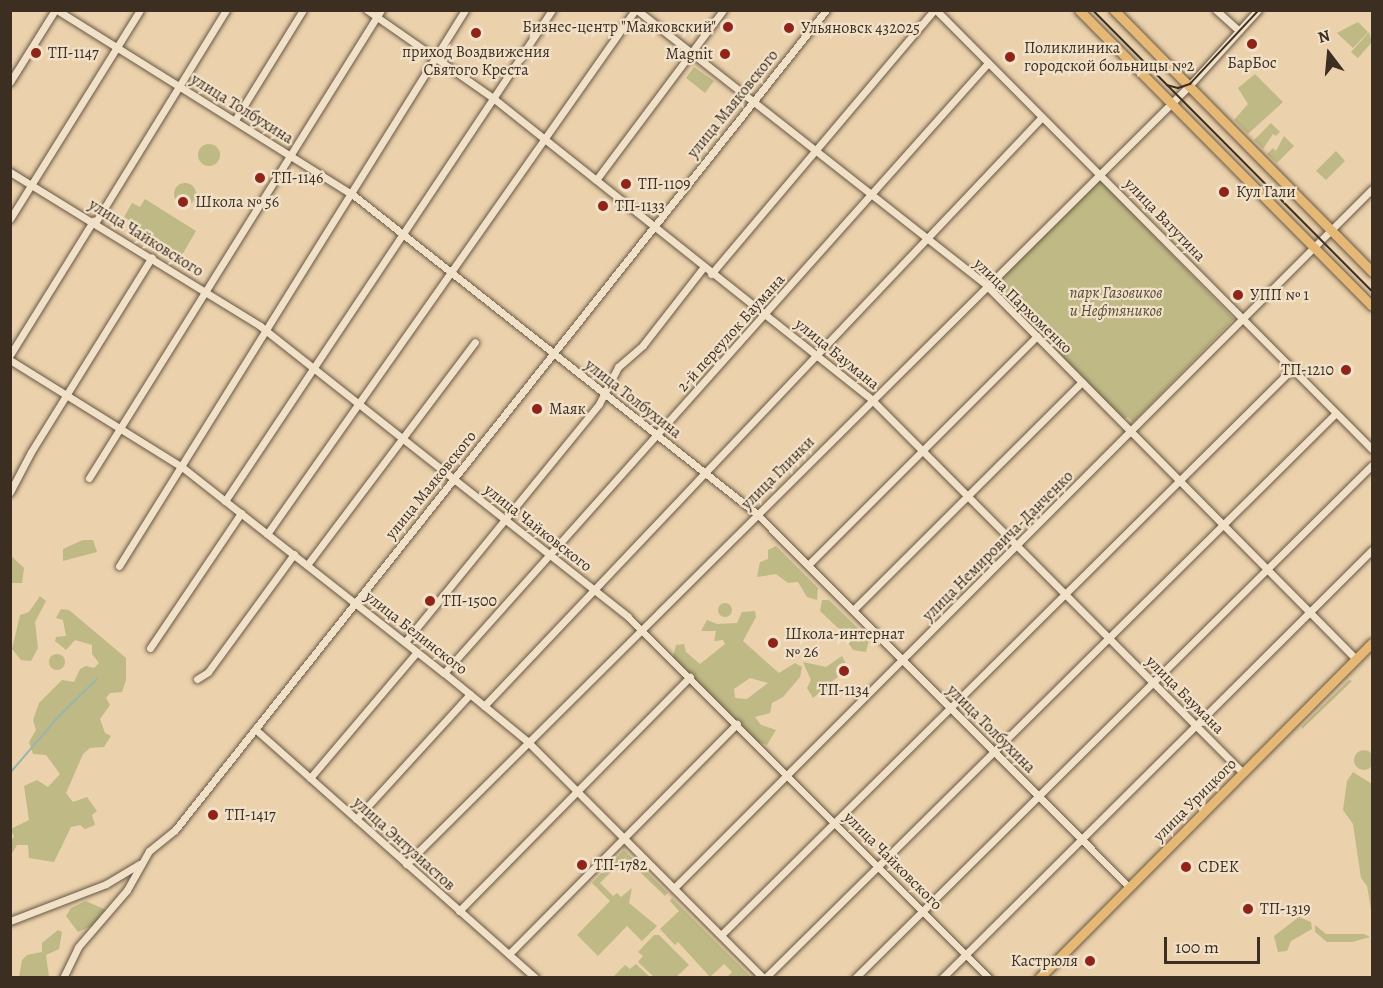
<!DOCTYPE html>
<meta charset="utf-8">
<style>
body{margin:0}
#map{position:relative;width:1383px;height:988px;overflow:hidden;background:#ebd1ac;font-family:Alegreya,serif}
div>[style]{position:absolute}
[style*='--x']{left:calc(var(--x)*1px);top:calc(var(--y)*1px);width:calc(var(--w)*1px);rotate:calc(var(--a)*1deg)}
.green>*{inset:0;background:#beb985}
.round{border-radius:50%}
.stream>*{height:2px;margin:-1px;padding:0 1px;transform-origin:1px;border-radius:1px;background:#99b6ae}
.roads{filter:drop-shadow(0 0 2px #685844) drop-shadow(0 0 2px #685844)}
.minor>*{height:7px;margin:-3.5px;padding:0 3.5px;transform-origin:3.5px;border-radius:3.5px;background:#f2e1c9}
.major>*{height:9px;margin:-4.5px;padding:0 4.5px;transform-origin:4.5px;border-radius:4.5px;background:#e6b876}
.tram>*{height:1.5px;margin:-0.75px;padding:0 0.75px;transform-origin:0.75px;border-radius:0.75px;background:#3c2f22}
.dots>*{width:16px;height:16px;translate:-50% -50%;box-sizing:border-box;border:3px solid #f2e1c9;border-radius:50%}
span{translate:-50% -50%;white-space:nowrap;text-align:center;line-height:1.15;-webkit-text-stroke:4.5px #f2e1c9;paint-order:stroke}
.poi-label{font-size:16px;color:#3c2f22}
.right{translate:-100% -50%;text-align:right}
.left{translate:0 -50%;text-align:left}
.street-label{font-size:16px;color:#3c2f22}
.park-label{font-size:16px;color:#564b36;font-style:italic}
.frame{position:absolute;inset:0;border:12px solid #3c2f22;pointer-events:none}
.north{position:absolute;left:1299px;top:24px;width:60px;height:60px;-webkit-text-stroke:4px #f2e1c9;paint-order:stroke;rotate:344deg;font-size:16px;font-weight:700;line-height:24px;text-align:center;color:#3c2f22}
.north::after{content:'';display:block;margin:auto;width:21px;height:27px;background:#3c2f22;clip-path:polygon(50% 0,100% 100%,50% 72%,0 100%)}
.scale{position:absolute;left:1164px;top:937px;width:96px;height:27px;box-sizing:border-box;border:3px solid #3c2f22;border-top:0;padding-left:8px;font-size:18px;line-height:21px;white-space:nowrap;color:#3c2f22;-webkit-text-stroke:4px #f2e1c9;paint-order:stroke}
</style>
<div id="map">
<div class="green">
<div style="clip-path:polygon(1358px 22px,1368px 32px,1353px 48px,1337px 33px)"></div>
<div style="clip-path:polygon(1369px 32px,1372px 42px,1358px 58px,1351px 52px)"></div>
<div style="clip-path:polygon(694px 67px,714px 81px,705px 93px,686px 78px)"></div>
<div style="clip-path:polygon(1255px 74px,1283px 102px,1248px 134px,1234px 120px,1248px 104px,1238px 88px)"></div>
<div style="clip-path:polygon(1271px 123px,1280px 132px,1276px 136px,1273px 134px,1263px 149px,1254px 140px)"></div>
<div style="clip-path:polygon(1284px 136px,1294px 146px,1277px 163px,1267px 154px,1273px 148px,1276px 151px)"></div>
<div class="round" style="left:198px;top:144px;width:22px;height:22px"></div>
<div style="clip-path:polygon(1336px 151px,1345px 161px,1326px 180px,1316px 171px)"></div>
<div style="clip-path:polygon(1100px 180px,1234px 319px,1133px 422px,1128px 417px,1122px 419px,992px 288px)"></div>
<div class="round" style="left:174px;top:183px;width:22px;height:22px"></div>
<div style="clip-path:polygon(145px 199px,196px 231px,182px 255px,124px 217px,132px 203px,140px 207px)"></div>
<div style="clip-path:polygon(83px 540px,93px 540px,97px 552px,63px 561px,63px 549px)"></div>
<div style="clip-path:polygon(776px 546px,818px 588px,817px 600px,807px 597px,798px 582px,788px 583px,776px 574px,757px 577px,760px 562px,768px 559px,768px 550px)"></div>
<div style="clip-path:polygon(11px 556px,24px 568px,22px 583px,11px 583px)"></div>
<div style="clip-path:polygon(40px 596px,46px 601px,35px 622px,38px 648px,31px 661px,21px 660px,12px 649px,20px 615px,29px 612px)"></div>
<div style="clip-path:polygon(822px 600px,829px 600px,864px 634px,869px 640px,866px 652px,853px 650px,839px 629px,820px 611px)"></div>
<div class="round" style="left:718px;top:603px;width:14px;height:14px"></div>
<div style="clip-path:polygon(61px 609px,69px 610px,126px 658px,126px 680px,122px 692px,110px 693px,106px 698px,110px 705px,100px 719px,105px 733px,111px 736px,104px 747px,90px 748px,83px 754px,66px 793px,73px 802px,87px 797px,97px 811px,92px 815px,95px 825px,85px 829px,80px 825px,71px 827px,54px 862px,29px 858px,28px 845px,17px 845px,11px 855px,10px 841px,14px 837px,11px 829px,29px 820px,24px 786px,37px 780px,48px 787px,60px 774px,46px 755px,33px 754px,29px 742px,36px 730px,33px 720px,39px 703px,62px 680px,74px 682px,80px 669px,86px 666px,94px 668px,99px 663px,92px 654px,92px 645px,75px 640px,66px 650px,55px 641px,56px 637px,66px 636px,63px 620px,56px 618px)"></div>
<div style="clip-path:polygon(evenodd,755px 611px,756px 617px,743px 641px,779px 673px,795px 663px,802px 667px,800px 677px,783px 697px,772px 703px,770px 713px,755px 717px,761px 725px,776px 730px,767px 745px,758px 742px,673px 657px,676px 645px,684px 644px,686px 652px,700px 664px,725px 644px,723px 640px,714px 641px,716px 631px,701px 631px,707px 620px,717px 624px,737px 623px,742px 612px,755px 611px,750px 678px,768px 683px,747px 699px,735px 698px,734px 689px,750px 678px)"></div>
<div class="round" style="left:49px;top:654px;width:16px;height:16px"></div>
<div style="clip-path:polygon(842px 656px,848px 668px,813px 698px,807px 688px,811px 680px,803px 662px,826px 667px)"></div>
<div style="clip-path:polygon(1349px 680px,1352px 681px,1302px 729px,1302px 726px)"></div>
<div class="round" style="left:1354px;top:750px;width:20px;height:20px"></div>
<div style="clip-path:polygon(1353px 772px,1372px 784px,1372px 915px,1367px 886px,1361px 878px,1353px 824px,1343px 810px,1347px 781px)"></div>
<div style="clip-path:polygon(624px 850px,668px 893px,665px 896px,625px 858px,600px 883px,613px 896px,617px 893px,621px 897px,632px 888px,629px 903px,657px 926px,642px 941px,627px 926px,598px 956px,577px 935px,610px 901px,592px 883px)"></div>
<div style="clip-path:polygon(672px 898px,751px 977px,727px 977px,732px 972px,724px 964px,710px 977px,678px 942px,675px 945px,660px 929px,679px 911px,670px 901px)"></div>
<div style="clip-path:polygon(86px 901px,108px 911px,102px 913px,94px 925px,78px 932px,66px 916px,71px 908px)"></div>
<div style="clip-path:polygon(1299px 917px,1311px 922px,1312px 929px,1291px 941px,1287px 951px,1278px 952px,1274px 936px)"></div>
<div style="clip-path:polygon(1315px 925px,1326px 934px,1364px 934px,1370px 937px,1352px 942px,1327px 942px,1315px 932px)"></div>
<div style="clip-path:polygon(58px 930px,62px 932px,59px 949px,46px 955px,49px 977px,19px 977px,22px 960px,27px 955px,42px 952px,42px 943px)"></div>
<div style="clip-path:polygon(654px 935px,659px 935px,689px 965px,676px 977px,654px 977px,638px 962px,643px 956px,638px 952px)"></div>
<div style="clip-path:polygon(636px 964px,650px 977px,613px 977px,625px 965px,630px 969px)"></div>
</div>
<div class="stream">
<div style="--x:10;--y:773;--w:74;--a:-49.4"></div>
<div style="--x:58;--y:717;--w:54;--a:-44.3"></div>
</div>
<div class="roads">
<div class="minor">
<div style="--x:57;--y:10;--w:348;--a:32"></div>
<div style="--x:352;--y:194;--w:516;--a:38.31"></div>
<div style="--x:757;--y:514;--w:527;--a:45.08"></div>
<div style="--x:367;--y:10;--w:154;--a:34.9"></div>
<div style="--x:493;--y:98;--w:485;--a:38.5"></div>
<div style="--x:872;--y:400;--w:526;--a:45.15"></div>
<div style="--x:637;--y:10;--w:444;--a:38.2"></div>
<div style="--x:986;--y:285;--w:526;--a:45.31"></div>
<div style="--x:936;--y:10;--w:619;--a:45.2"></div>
<div style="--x:1216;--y:10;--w:31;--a:42"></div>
<div style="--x:10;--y:82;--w:85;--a:-58"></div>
<div style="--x:235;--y:120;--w:129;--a:-58.3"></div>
<div style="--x:10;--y:172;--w:294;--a:31.6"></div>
<div style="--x:260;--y:326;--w:469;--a:38.3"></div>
<div style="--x:628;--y:617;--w:511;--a:45"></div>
<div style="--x:596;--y:180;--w:212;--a:-53.2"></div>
<div style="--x:10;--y:219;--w:246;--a:-58.1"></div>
<div style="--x:95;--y:223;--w:250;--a:-58.4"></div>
<div style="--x:711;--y:274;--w:346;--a:-49.8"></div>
<div style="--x:10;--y:355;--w:158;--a:-58.2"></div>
<div style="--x:10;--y:360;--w:203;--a:31.9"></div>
<div style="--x:182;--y:467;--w:333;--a:38.2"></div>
<div style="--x:444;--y:673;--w:107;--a:39.3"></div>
<div style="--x:527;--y:741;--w:334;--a:45.1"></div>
<div style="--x:89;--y:478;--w:552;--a:-58.04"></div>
<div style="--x:10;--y:492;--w:45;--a:-62.3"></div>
<div style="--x:31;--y:452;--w:229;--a:-58.2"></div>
<div style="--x:225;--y:501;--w:590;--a:-56.34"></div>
<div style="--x:267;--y:534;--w:640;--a:-54.92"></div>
<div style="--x:307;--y:565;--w:279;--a:-53"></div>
<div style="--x:808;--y:565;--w:324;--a:-45"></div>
<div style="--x:119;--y:566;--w:655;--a:-58.11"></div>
<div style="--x:853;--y:610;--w:323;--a:-44.9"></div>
<div style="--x:405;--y:642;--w:307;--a:-50.8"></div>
<div style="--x:599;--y:404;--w:42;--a:-62.8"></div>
<div style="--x:618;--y:367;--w:33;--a:-41"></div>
<div style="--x:643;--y:345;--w:98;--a:-52.1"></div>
<div style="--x:150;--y:648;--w:163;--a:-56"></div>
<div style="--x:444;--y:673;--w:817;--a:-48.27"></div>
<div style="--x:197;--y:679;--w:13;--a:-32"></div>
<div style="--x:208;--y:672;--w:146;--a:-53.9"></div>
<div style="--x:484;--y:706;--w:811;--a:-46.55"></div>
<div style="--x:255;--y:729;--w:375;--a:41.6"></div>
<div style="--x:310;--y:778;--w:165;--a:-49.7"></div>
<div style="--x:356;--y:819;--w:169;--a:-47.6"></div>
<div style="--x:406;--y:864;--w:1104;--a:-44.82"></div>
<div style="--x:1189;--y:86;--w:103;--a:-47.8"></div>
<div style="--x:674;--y:888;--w:988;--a:-45.04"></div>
<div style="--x:459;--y:911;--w:329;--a:-45.4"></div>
<div style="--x:10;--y:921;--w:103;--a:-21.1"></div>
<div style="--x:106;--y:884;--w:39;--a:-31"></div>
<div style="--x:721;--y:935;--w:803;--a:-44.75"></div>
<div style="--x:509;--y:954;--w:324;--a:-45.3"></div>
<div style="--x:63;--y:978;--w:34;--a:-64"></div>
<div style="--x:78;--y:947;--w:75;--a:-49.3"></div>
<div style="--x:127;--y:890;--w:45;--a:-60.6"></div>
<div style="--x:149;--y:851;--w:33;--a:-39"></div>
<div style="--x:175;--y:830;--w:1047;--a:-51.55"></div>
<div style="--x:765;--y:978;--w:802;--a:-44.7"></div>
<div style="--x:855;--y:978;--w:728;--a:-44.78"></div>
<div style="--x:942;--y:978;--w:607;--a:-44.87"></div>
</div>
<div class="major">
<div style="--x:1079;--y:10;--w:416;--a:45.3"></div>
<div style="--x:1114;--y:10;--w:368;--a:45.4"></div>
<div style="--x:1039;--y:978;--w:472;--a:-45.2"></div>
</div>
</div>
<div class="tram">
<div style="--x:1093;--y:10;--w:396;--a:45.2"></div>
<div style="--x:1167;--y:85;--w:11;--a:15"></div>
<div style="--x:1178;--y:88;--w:13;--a:-18"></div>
<div style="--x:1190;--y:84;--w:101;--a:-47"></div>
</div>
<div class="dots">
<div style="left:728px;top:27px;background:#8f2418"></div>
<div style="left:789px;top:28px;background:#8f2418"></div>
<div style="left:476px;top:33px;background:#8f2418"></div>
<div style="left:1252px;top:44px;background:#8f2418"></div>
<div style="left:36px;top:53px;background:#8f2418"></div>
<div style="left:725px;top:54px;background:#8f2418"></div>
<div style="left:1010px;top:57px;background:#8f2418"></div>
<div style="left:260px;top:178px;background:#8f2418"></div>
<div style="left:626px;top:184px;background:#8f2418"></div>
<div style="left:1224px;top:192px;background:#8f2418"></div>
<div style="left:183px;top:202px;background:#8f2418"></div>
<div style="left:603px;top:206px;background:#8f2418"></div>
<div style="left:1238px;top:295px;background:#8f2418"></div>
<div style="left:1346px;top:370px;background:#8f2418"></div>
<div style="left:537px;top:409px;background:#8f2418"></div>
<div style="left:430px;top:601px;background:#8f2418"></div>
<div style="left:773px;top:643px;background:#8f2418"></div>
<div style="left:844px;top:671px;background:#8f2418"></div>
<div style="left:213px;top:815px;background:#8f2418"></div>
<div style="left:582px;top:865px;background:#8f2418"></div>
<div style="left:1186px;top:867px;background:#8f2418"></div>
<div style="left:1248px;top:909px;background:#8f2418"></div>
<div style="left:1090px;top:961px;background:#8f2418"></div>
</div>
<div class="poi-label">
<span class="right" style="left:716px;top:27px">Бизнес-центр "Маяковский"</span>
<span class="left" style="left:801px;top:28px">Ульяновск 432025</span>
<span class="left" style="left:1024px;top:57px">Поликлиника<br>городской больницы №2</span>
<span style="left:476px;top:61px">приход Воздвижения<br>Святого Креста</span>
<span class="left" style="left:48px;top:53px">ТП-1147</span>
<span class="right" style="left:713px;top:54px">Magnit</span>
<span style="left:1252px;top:63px">БарБос</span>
<span class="left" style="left:272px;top:178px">ТП-1146</span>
<span class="left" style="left:638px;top:184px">ТП-1109</span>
<span class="left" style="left:1236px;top:192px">Кул Гали</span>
<span class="left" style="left:195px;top:202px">Школа № 56</span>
<span class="left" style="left:615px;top:206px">ТП-1133</span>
<span class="left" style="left:1250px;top:295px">УПП № 1</span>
<span class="right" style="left:1334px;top:370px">ТП-1210</span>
<span class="left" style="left:549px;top:409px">Маяк</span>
<span class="left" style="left:442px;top:601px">ТП-1500</span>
<span class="left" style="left:785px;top:643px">Школа-интернат<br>№ 26</span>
<span style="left:844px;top:690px">ТП-1134</span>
<span class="left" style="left:225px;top:815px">ТП-1417</span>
<span class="left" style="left:594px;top:865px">ТП-1782</span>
<span class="left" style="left:1198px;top:867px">CDEK</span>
<span class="left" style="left:1260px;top:909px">ТП-1319</span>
<span class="right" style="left:1078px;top:961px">Кастрюля</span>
</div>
<div class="street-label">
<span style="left:733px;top:104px;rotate:-51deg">улица Маяковского</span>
<span style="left:242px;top:109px;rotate:32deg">улица Толбухина</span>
<span style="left:1165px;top:220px;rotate:46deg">улица Ватутина</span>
<span style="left:146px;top:238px;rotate:32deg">улица Чайковского</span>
<span style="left:1023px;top:306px;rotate:44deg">улица Пархоменко</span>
<span style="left:731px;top:333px;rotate:-48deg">2-й переулок Баумана</span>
<span style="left:837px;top:354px;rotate:39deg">улица Баумана</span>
<span style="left:633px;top:399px;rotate:38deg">улица Толбухина</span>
<span style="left:778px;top:473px;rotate:-45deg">улица Глинки</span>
<span style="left:431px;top:485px;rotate:-51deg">улица Маяковского</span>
<span style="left:538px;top:528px;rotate:38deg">улица Чайковского</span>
<span style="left:998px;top:546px;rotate:-45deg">улица Немировича-Данченко</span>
<span style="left:416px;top:633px;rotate:38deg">улица Белинского</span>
<span style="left:1185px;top:695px;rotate:45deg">улица Баумана</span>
<span style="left:991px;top:729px;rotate:45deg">улица Толбухина</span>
<span style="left:1195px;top:800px;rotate:-45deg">улица Урицкого</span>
<span style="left:404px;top:844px;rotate:42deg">улица Энтузиастов</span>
<span style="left:893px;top:861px;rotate:45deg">улица Чайковского</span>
</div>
<div class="park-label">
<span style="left:1116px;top:302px">парк Газовиков<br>и Нефтяников</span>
</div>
<div class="frame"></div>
<div class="north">N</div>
<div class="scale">100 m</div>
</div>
